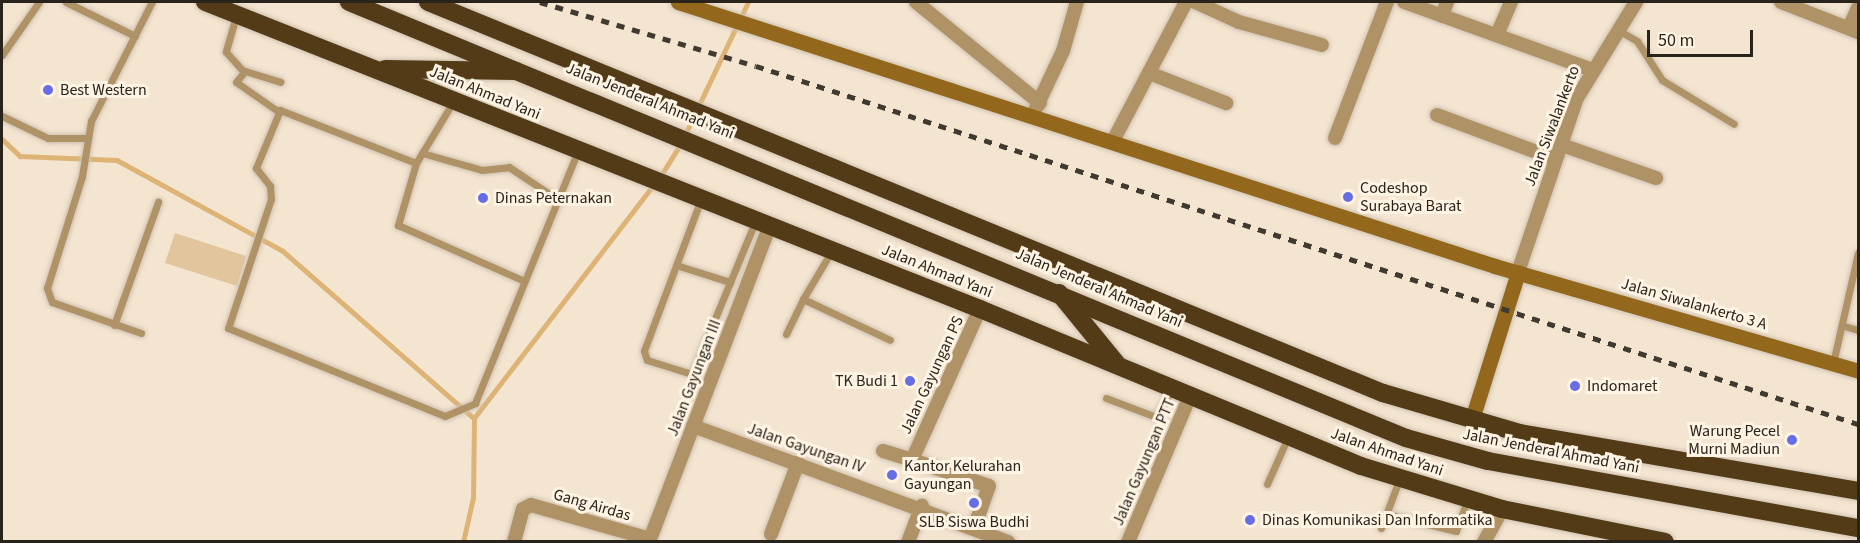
<!DOCTYPE html>
<style>
body{margin:0}
#map{position:relative;width:1860px;height:543px;overflow:hidden;background:#f4e5d1;font-family:"Source Sans 3",sans-serif}
div>[style]{position:absolute}
[style*='--x']{left:calc(var(--x)*1px);top:calc(var(--y)*1px);width:calc(var(--w)*1px);rotate:calc(var(--a)*1deg)}
.green>*{inset:0;background:#e2c59c}
.stream>*{height:4.5px;margin:-2.25px;padding:0 2.25px;transform-origin:2.25px;border-radius:2.25px;background:#deb376}
.roads{filter:drop-shadow(0 0 2px #cfc2b0) drop-shadow(0 0 2px #cfc2b0)}
.lane>*{height:7px;margin:-3.5px;padding:0 3.5px;transform-origin:3.5px;border-radius:3.5px;background:#b09267}
.street>*{height:14px;margin:-7px;padding:0 7px;transform-origin:7px;border-radius:7px;background:#b09267}
.secondary>*{height:15px;margin:-7.5px;padding:0 7.5px;transform-origin:7.5px;border-radius:7.5px;background:#93681c}
.highway>*{height:18px;margin:-9px;padding:0 9px;transform-origin:9px;border-radius:9px;background:#523b16}
.rail>*{height:4.5px;margin-top:-2.25px;transform-origin:0;background:repeating-linear-gradient(90deg,#403a31 0 8px,transparent 0 16px)}
.dots>*{width:16px;height:16px;translate:-50% -50%;box-sizing:border-box;border:3px solid #fff3e3;border-radius:50%}
span{translate:-50% -50%;white-space:nowrap;text-align:center;line-height:1.15;-webkit-text-stroke:6px #fff3e3;paint-order:stroke}
.poi-label{font-size:16px;color:#28231b}
.left{translate:0 -50%;text-align:left}
.right{translate:-100% -50%;text-align:right}
.street-label{font-size:16px;color:#28231b}
.frame{position:absolute;inset:0;border:3px solid #28231b;pointer-events:none}
.scale{position:absolute;left:1647px;top:30px;width:106px;height:27px;box-sizing:border-box;border:3px solid #28231b;border-top:0;padding-left:8px;font-size:18px;line-height:21px;white-space:nowrap;color:#28231b;-webkit-text-stroke:4px #fff3e3;paint-order:stroke}
</style>
<div id="map">
<div class="green">
<div style="clip-path:polygon(175px 233px,246px 256px,237px 286px,165px 263px)"></div>
</div>
<div class="stream">
<div style="--x:697;--y:109;--w:119;--a:-64.5"></div>
<div style="--x:684;--y:136;--w:21;--a:-62"></div>
<div style="--x:2;--y:139;--w:25;--a:43"></div>
<div style="--x:20;--y:156;--w:97;--a:2.4"></div>
<div style="--x:117;--y:160;--w:189;--a:28.7"></div>
<div style="--x:283;--y:251;--w:254;--a:41.2"></div>
<div style="--x:660;--y:177;--w:39;--a:-58"></div>
<div style="--x:463;--y:542;--w:45;--a:-77.2"></div>
<div style="--x:473;--y:498;--w:80;--a:-89.3"></div>
<div style="--x:474;--y:418;--w:295;--a:-52.4"></div>
</div>
<div class="roads">
<div class="lane">
<div style="--x:66;--y:2;--w:77;--a:26.2"></div>
<div style="--x:236;--y:16;--w:37;--a:106"></div>
<div style="--x:226;--y:52;--w:25;--a:48"></div>
<div style="--x:1618;--y:30;--w:22;--a:30"></div>
<div style="--x:1637;--y:41;--w:46;--a:57.3"></div>
<div style="--x:1662;--y:80;--w:84;--a:31.4"></div>
<div style="--x:2;--y:55;--w:65;--a:-55.1"></div>
<div style="--x:453;--y:102;--w:71;--a:121.2"></div>
<div style="--x:416;--y:163;--w:65;--a:106.2"></div>
<div style="--x:398;--y:225;--w:136;--a:23.9"></div>
<div style="--x:279;--y:112;--w:52;--a:-145.1"></div>
<div style="--x:236;--y:82;--w:14;--a:-51"></div>
<div style="--x:245;--y:71;--w:37;--a:17"></div>
<div style="--x:2;--y:116;--w:51;--a:25.6"></div>
<div style="--x:48;--y:138;--w:39;--a:0"></div>
<div style="--x:422;--y:153;--w:62;--a:15.8"></div>
<div style="--x:482;--y:170;--w:27;--a:-6"></div>
<div style="--x:509;--y:167;--w:61;--a:33.7"></div>
<div style="--x:416;--y:163;--w:146;--a:-158.7"></div>
<div style="--x:280;--y:110;--w:63;--a:112.5"></div>
<div style="--x:256;--y:168;--w:23;--a:52"></div>
<div style="--x:270;--y:186;--w:13;--a:86"></div>
<div style="--x:271;--y:199;--w:136;--a:108.4"></div>
<div style="--x:228;--y:328;--w:234;--a:22.1"></div>
<div style="--x:445;--y:416;--w:33;--a:-23"></div>
<div style="--x:475;--y:403;--w:270;--a:-67.8"></div>
<div style="--x:701;--y:199;--w:162;--a:110.6"></div>
<div style="--x:644;--y:351;--w:9;--a:72"></div>
<div style="--x:647;--y:360;--w:47;--a:17.3"></div>
<div style="--x:692;--y:374;--w:165;--a:-67.5"></div>
<div style="--x:831;--y:252;--w:55;--a:120.8"></div>
<div style="--x:803;--y:299;--w:96;--a:25.2"></div>
<div style="--x:676;--y:265;--w:57;--a:17.5"></div>
<div style="--x:114;--y:325;--w:131;--a:-70.3"></div>
<div style="--x:1844;--y:326;--w:15;--a:16"></div>
<div style="--x:141;--y:333;--w:94;--a:-160.8"></div>
<div style="--x:52;--y:302;--w:15;--a:-110"></div>
<div style="--x:47;--y:288;--w:117;--a:-72.6"></div>
<div style="--x:82;--y:176;--w:56;--a:-80.7"></div>
<div style="--x:91;--y:121;--w:134;--a:-62.9"></div>
<div style="--x:786;--y:334;--w:39;--a:-64"></div>
<div style="--x:1833;--y:363;--w:113;--a:-77.2"></div>
<div style="--x:1106;--y:398;--w:53;--a:20.8"></div>
<div style="--x:1156;--y:417;--w:33;--a:-61"></div>
<div style="--x:1267;--y:484;--w:51;--a:-65.9"></div>
<div style="--x:1386;--y:514;--w:72;--a:13.7"></div>
<div style="--x:1456;--y:531;--w:33;--a:-70"></div>
<div style="--x:1381;--y:528;--w:51;--a:-69.4"></div>
</div>
<div class="street">
<div style="--x:916;--y:2;--w:160;--a:39.2"></div>
<div style="--x:1195;--y:2;--w:48;--a:24.4"></div>
<div style="--x:1239;--y:22;--w:86;--a:15.5"></div>
<div style="--x:1404;--y:2;--w:198;--a:19.8"></div>
<div style="--x:1781;--y:2;--w:83;--a:21.3"></div>
<div style="--x:1442;--y:16;--w:15;--a:-70"></div>
<div style="--x:1849;--y:28;--w:22;--a:-66"></div>
<div style="--x:1497;--y:35;--w:36;--a:-67"></div>
<div style="--x:1149;--y:73;--w:83;--a:21.3"></div>
<div style="--x:1036;--y:108;--w:63;--a:-64.7"></div>
<div style="--x:1063;--y:51;--w:51;--a:-74.1"></div>
<div style="--x:1437;--y:115;--w:126;--a:20.4"></div>
<div style="--x:1335;--y:138;--w:146;--a:-69.1"></div>
<div style="--x:1113;--y:141;--w:157;--a:-62.3"></div>
<div style="--x:1559;--y:144;--w:103;--a:19.3"></div>
<div style="--x:1518;--y:272;--w:184;--a:-71.3"></div>
<div style="--x:1577;--y:98;--w:113;--a:-58.4"></div>
<div style="--x:693;--y:426;--w:336;--a:20.2"></div>
<div style="--x:883;--y:451;--w:30;--a:17"></div>
<div style="--x:912;--y:460;--w:166;--a:-65.8"></div>
<div style="--x:912;--y:460;--w:81;--a:18.7"></div>
<div style="--x:989;--y:486;--w:45;--a:109.7"></div>
<div style="--x:771;--y:534;--w:76;--a:-69.2"></div>
<div style="--x:514;--y:542;--w:34;--a:-75"></div>
<div style="--x:523;--y:509;--w:9;--a:-27"></div>
<div style="--x:531;--y:505;--w:124;--a:15.9"></div>
<div style="--x:649;--y:542;--w:339;--a:-69.1"></div>
<div style="--x:908;--y:542;--w:39;--a:-69"></div>
<div style="--x:1128;--y:542;--w:159;--a:-67"></div>
<div style="--x:1484;--y:542;--w:38;--a:-61"></div>
</div>
<div class="secondary">
<div style="--x:678;--y:2;--w:859;--a:17.91"></div>
<div style="--x:1495;--y:266;--w:378;--a:16.1"></div>
<div style="--x:1472;--y:419;--w:154;--a:-72.6"></div>
</div>
<div class="highway">
<div style="--x:205;--y:2;--w:834;--a:21.61"></div>
<div style="--x:980;--y:309;--w:412;--a:22.4"></div>
<div style="--x:1361;--y:466;--w:147;--a:17"></div>
<div style="--x:1502;--y:509;--w:166;--a:11.4"></div>
<div style="--x:349;--y:2;--w:1143;--a:22.42"></div>
<div style="--x:1406;--y:438;--w:85;--a:15.7"></div>
<div style="--x:1488;--y:461;--w:376;--a:10.3"></div>
<div style="--x:428;--y:2;--w:1032;--a:22.27"></div>
<div style="--x:1383;--y:393;--w:143;--a:16.3"></div>
<div style="--x:1520;--y:433;--w:343;--a:9.7"></div>
<div style="--x:385;--y:69;--w:131;--a:0.9"></div>
<div style="--x:1059;--y:293;--w:92;--a:50.8"></div>
</div>
</div>
<div class="rail">
<div style="--x:540;--y:2;--w:225;--a:16.5"></div>
<div style="--x:756;--y:66;--w:1159;--a:18"></div>
</div>
<div class="dots">
<div style="left:48px;top:90px;background:#666de6"></div>
<div style="left:1348px;top:197px;background:#666de6"></div>
<div style="left:483px;top:198px;background:#666de6"></div>
<div style="left:910px;top:381px;background:#666de6"></div>
<div style="left:1575px;top:386px;background:#666de6"></div>
<div style="left:1792px;top:440px;background:#666de6"></div>
<div style="left:892px;top:475px;background:#666de6"></div>
<div style="left:974px;top:503px;background:#666de6"></div>
<div style="left:1250px;top:520px;background:#666de6"></div>
</div>
<div class="poi-label">
<span class="left" style="left:60px;top:90px">Best Western</span>
<span class="left" style="left:1360px;top:197px">Codeshop<br>Surabaya Barat</span>
<span class="left" style="left:495px;top:198px">Dinas Peternakan</span>
<span class="right" style="left:898px;top:381px">TK Budi 1</span>
<span class="left" style="left:1587px;top:386px">Indomaret</span>
<span class="right" style="left:1780px;top:440px">Warung Pecel<br>Murni Madiun</span>
<span class="left" style="left:904px;top:475px">Kantor Kelurahan<br>Gayungan</span>
<span class="left" style="left:1262px;top:520px">Dinas Komunikasi Dan Informatika</span>
<span style="left:974px;top:522px">SLB Siswa Budhi</span>
</div>
<div class="street-label">
<span style="left:485px;top:93px;rotate:22deg">Jalan Ahmad Yani</span>
<span style="left:650px;top:101px;rotate:22deg">Jalan Jenderal Ahmad Yani</span>
<span style="left:1552px;top:126px;rotate:-69deg">Jalan Siwalankerto</span>
<span style="left:937px;top:271px;rotate:22deg">Jalan Ahmad Yani</span>
<span style="left:1099px;top:288px;rotate:23deg">Jalan Jenderal Ahmad Yani</span>
<span style="left:1694px;top:304px;rotate:16deg">Jalan Siwalankerto 3 A</span>
<span style="left:932px;top:375px;rotate:-65deg">Jalan Gayungan PS</span>
<span style="left:694px;top:378px;rotate:-69deg">Jalan Gayungan III</span>
<span style="left:806px;top:448px;rotate:19deg">Jalan Gayungan IV</span>
<span style="left:1551px;top:451px;rotate:11deg">Jalan Jenderal Ahmad Yani</span>
<span style="left:1387px;top:452px;rotate:19deg">Jalan Ahmad Yani</span>
<span style="left:1144px;top:462px;rotate:-67deg">Jalan Gayungan PTT</span>
<span style="left:592px;top:505px;rotate:16deg">Gang Airdas</span>
</div>
<div class="frame"></div>
<div class="scale">50 m</div>
</div>
